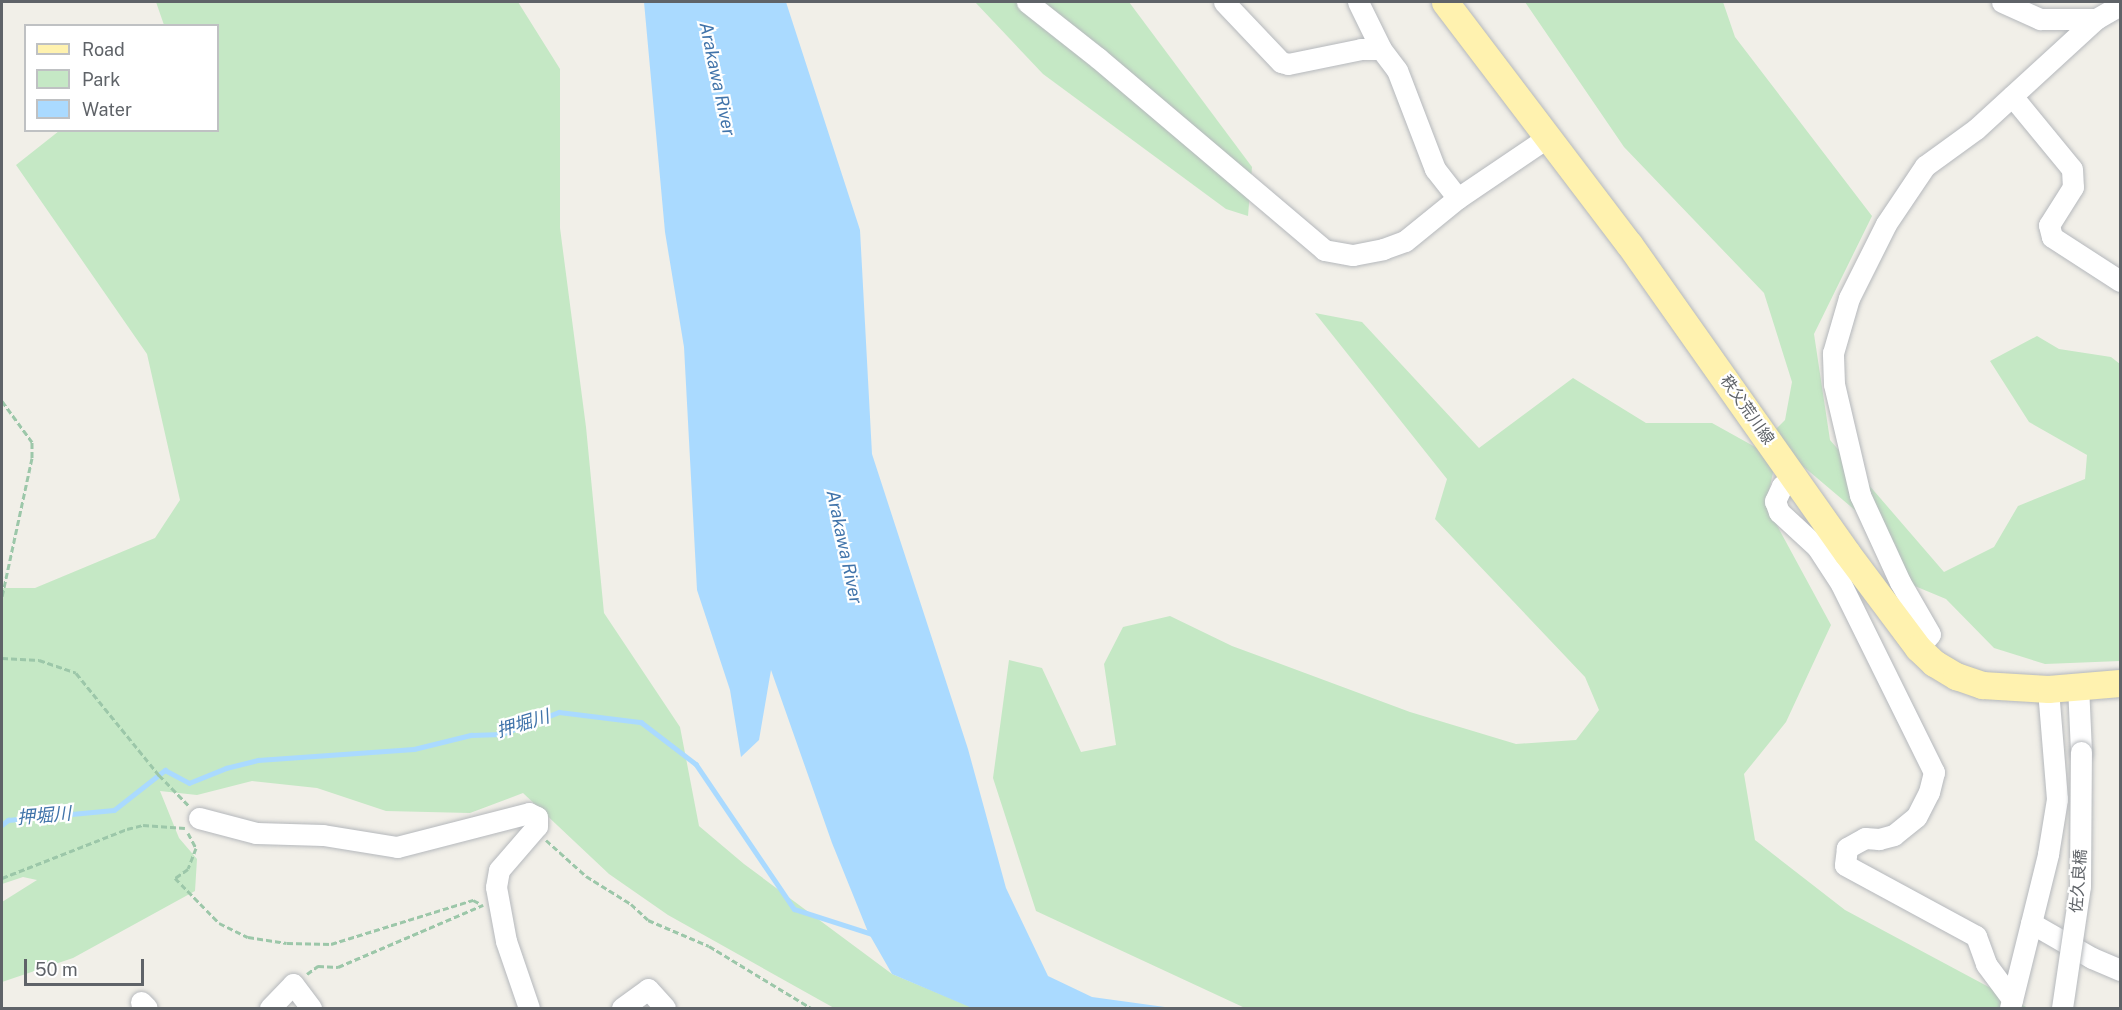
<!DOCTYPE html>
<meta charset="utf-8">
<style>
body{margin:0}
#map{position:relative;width:2122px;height:1010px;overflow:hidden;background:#f1efe8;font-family:"Public Sans","Noto Sans JP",sans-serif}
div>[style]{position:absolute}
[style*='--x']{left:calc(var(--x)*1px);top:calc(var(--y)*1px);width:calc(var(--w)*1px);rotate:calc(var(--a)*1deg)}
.green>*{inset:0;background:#c5e8c5}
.water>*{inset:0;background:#aadaff}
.stream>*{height:4.5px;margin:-2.25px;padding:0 2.25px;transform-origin:2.25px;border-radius:2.25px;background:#aadaff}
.path>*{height:3px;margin-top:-1.5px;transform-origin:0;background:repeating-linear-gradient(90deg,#9cc7a9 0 6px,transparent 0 9px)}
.roads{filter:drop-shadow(0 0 2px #b5b8bc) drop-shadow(0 0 2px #b5b8bc)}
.minor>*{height:21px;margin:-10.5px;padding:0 10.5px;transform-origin:10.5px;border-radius:10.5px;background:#fff}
.major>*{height:27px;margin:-13.5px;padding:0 13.5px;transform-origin:13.5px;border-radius:13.5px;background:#fff2af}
.bridges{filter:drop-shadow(0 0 2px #b5b8bc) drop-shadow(0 0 2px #b5b8bc)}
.minor-bridge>*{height:21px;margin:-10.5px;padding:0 10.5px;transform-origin:10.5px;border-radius:10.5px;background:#fff}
span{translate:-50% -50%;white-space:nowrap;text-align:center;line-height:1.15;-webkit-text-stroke:4.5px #fff;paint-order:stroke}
.street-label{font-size:16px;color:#5f6368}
.water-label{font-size:18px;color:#4174aa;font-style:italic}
.frame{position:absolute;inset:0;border:3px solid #5f6368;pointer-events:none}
.legend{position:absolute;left:24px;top:24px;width:195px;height:108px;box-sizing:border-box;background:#fff;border:2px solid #bfc1c3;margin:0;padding:8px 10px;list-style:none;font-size:18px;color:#5f6368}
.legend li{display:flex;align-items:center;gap:12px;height:30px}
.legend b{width:30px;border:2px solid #bfc1c3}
.scale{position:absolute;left:24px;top:959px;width:120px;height:27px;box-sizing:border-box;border:3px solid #5f6368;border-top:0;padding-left:8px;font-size:18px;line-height:21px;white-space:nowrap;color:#5f6368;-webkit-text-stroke:4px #fff;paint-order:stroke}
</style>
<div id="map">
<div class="green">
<div style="clip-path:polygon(156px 2px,518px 2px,560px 69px,560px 228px,586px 427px,604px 613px,680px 727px,699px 826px,744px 864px,892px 974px,974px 1008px,834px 1008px,668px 915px,609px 874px,523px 793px,470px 813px,386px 811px,317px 788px,252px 781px,197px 795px,160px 791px,179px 838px,197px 859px,195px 891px,73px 958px,2px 982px,2px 902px,37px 880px,23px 877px,2px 884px,2px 588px,35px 588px,155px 538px,180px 500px,147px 354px,16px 165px,59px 131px,218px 130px,218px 26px,164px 25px)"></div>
<div style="clip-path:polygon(975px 2px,1129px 2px,1252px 167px,1248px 216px,1226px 209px,1043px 74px)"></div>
<div style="clip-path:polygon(1525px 2px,1723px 2px,1735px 37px,1872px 216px,1814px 334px,1830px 440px,1944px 572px,1994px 547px,2018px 506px,2085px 479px,2087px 455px,2029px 422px,1990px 361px,2037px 336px,2059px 349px,2111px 357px,2120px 364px,2120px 661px,2045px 664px,1994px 648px,1946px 599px,1910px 584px,1895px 544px,1804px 467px,1774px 468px,1766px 505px,1831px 625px,1786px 722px,1744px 774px,1755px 840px,1845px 910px,2028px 1008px,1245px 1008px,1036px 911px,993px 778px,1009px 660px,1042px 668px,1081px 752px,1116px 745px,1104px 664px,1123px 627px,1170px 616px,1232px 646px,1410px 712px,1516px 744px,1576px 740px,1599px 710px,1585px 677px,1435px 519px,1447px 479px,1315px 313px,1362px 322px,1479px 448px,1573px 378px,1646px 423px,1712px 423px,1757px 448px,1785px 420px,1792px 382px,1764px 293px,1624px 147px)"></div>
</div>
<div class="water">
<div style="clip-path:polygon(644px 2px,786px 2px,860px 230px,872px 454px,968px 749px,1006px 888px,1048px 976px,1092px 997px,1172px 1008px,972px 1008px,892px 974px,868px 932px,832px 843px,771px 670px,759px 740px,741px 757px,730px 690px,697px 590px,684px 347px,665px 232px)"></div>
</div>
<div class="stream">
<div style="--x:2;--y:825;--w:8;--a:-40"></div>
<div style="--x:8;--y:820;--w:106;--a:-5.4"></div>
<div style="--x:114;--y:810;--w:65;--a:-38.1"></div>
<div style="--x:165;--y:770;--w:27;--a:28"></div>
<div style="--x:189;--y:783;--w:40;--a:-22"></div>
<div style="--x:226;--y:768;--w:33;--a:-14"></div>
<div style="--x:258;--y:760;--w:156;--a:-4"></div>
<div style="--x:414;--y:749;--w:59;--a:-13.8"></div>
<div style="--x:471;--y:735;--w:31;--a:-2"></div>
<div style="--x:502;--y:734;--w:61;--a:-21.1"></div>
<div style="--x:559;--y:712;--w:83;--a:7"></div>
<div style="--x:641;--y:722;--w:69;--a:37.4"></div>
<div style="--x:696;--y:764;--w:175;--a:55.9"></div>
<div style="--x:794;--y:909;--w:82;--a:17.8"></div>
</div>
<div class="path">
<div style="--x:2;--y:401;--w:51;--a:53.8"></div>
<div style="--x:32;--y:442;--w:16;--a:90"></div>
<div style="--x:32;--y:458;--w:142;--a:102.2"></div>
<div style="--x:2;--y:658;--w:37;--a:3"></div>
<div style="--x:39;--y:660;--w:39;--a:19"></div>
<div style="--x:76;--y:673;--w:132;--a:50.9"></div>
<div style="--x:159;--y:775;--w:43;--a:45.9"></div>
<div style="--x:188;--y:833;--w:17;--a:62"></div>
<div style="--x:196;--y:848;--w:22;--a:111"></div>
<div style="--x:188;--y:869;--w:16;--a:145"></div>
<div style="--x:175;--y:878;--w:63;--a:45.6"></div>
<div style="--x:219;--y:923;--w:32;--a:26"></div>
<div style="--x:248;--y:937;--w:39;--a:9"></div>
<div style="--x:287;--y:943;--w:44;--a:1.3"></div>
<div style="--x:331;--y:944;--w:149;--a:-17.2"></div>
<div style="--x:473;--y:900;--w:9;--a:27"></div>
<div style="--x:546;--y:840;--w:54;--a:42"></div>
<div style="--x:586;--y:876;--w:53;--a:31.9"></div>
<div style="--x:631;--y:904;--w:23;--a:43"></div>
<div style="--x:648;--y:920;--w:66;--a:23.1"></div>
<div style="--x:709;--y:946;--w:119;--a:31.3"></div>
<div style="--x:2;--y:878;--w:134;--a:-21.4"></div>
<div style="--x:127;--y:829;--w:16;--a:-14"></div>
<div style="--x:143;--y:825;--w:42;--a:4.1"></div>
<div style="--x:307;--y:974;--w:14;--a:-36"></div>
<div style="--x:318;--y:966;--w:20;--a:3"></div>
<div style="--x:338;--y:967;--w:158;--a:-23.2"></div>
</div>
<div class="roads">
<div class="minor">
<div style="--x:1027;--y:2;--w:90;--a:38.3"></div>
<div style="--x:1098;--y:58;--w:297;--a:40.3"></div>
<div style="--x:1324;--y:250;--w:29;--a:10"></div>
<div style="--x:1353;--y:255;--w:31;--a:-11"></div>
<div style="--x:1383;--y:249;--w:23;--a:-20"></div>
<div style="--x:1405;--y:241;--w:68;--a:-39.1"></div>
<div style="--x:1458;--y:198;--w:109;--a:-34.1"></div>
<div style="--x:1224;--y:2;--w:83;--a:46.5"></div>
<div style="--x:1281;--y:62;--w:7;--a:16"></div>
<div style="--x:1288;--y:64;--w:75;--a:-11.6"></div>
<div style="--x:1361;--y:49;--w:20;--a:0"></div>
<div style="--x:1358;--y:2;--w:52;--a:63.9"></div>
<div style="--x:1381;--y:49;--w:26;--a:53"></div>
<div style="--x:1397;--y:70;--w:106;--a:69"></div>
<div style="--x:1435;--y:169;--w:37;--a:52"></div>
<div style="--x:2002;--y:2;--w:42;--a:24.1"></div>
<div style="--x:2040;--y:19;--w:56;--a:0"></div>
<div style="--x:2012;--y:96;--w:94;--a:50.6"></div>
<div style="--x:2072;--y:169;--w:18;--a:87"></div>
<div style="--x:2073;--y:187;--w:45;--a:122.3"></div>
<div style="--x:2049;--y:225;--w:12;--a:76"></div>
<div style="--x:2052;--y:237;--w:81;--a:32.9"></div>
<div style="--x:1793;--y:476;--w:15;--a:138"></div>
<div style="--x:1782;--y:486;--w:17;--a:115"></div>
<div style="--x:1775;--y:501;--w:12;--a:70"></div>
<div style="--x:1779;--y:512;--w:52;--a:42.6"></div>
<div style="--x:1817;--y:547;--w:44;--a:57"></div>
<div style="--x:1841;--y:584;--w:210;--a:63.7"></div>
<div style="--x:1934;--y:772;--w:21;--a:104"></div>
<div style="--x:1929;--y:792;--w:28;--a:117"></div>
<div style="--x:1916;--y:817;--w:28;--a:141"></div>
<div style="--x:1894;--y:835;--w:16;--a:165"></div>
<div style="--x:1879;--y:839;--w:14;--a:-176"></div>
<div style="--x:1865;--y:838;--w:21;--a:151"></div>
<div style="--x:1847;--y:848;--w:17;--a:97"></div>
<div style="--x:1845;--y:865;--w:149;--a:28.5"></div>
<div style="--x:1976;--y:936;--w:30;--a:70"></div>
<div style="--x:1986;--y:964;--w:44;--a:53.4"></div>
<div style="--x:1918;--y:648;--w:18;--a:-49"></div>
<div style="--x:1930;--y:634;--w:60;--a:-120"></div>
<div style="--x:1900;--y:582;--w:96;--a:-114.7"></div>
<div style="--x:1860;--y:495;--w:114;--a:-103.2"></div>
<div style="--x:1834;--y:384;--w:31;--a:-92"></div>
<div style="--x:1833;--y:353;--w:57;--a:-73.8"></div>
<div style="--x:1849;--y:298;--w:83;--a:-63.4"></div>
<div style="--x:1886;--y:224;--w:70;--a:-56.1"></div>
<div style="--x:1925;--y:166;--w:63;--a:-36"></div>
<div style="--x:1976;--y:129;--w:163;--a:-42.5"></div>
<div style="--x:2096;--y:19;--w:28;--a:-30"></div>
<div style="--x:2078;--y:685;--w:67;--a:87.4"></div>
<div style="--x:199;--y:818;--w:59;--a:14.7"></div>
<div style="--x:256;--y:833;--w:67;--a:1.7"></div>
<div style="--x:323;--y:835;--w:75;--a:9.2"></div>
<div style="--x:397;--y:847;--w:136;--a:-14.4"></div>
<div style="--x:529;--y:813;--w:9;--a:27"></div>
<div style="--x:537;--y:817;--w:9;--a:90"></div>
<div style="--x:537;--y:826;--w:58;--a:130.8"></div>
<div style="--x:499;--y:870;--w:17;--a:100"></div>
<div style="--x:496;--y:887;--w:55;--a:79.5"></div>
<div style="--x:506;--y:941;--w:71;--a:71.1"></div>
<div style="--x:2031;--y:923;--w:70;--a:29.8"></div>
<div style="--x:2092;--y:958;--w:30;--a:23"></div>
<div style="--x:141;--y:1002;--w:8;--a:45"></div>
<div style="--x:270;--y:1008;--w:33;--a:-46"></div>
<div style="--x:293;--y:984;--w:30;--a:53"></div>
<div style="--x:622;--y:1008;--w:32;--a:-36"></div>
<div style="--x:648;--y:989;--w:25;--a:48"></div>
<div style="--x:2010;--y:1008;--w:159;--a:-76.1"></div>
<div style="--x:2048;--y:854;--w:56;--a:-80.7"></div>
<div style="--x:2057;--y:799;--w:110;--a:-94.7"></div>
</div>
<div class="major">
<div style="--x:1445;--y:2;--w:304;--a:52.8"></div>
<div style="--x:1629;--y:244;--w:378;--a:54.8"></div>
<div style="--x:1847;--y:553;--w:119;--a:53.2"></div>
<div style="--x:1918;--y:648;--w:22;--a:43"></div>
<div style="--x:1934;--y:663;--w:26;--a:31"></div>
<div style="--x:1956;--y:676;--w:28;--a:19"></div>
<div style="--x:1982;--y:685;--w:66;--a:3.5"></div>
<div style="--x:2048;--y:689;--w:72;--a:-4.8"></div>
</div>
</div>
<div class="bridges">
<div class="minor-bridge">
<div style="--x:2062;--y:1008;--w:123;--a:-81.6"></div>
<div style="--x:2080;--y:886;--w:134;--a:-89.6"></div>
</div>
</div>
<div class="street-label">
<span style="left:1747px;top:410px;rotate:55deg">秩父荒川線</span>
<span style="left:2079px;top:881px;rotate:-86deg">佐久良橋</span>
</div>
<div class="water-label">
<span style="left:717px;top:79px;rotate:78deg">Arakawa River</span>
<span style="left:844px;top:547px;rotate:78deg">Arakawa River</span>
<span style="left:523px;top:724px;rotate:-17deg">押堀川</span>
<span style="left:44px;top:816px;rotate:-5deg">押堀川</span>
</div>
<div class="frame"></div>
<ul class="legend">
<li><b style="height:8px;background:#fff2af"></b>Road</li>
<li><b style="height:16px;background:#c5e8c5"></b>Park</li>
<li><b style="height:16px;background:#aadaff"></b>Water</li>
</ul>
<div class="scale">50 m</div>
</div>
